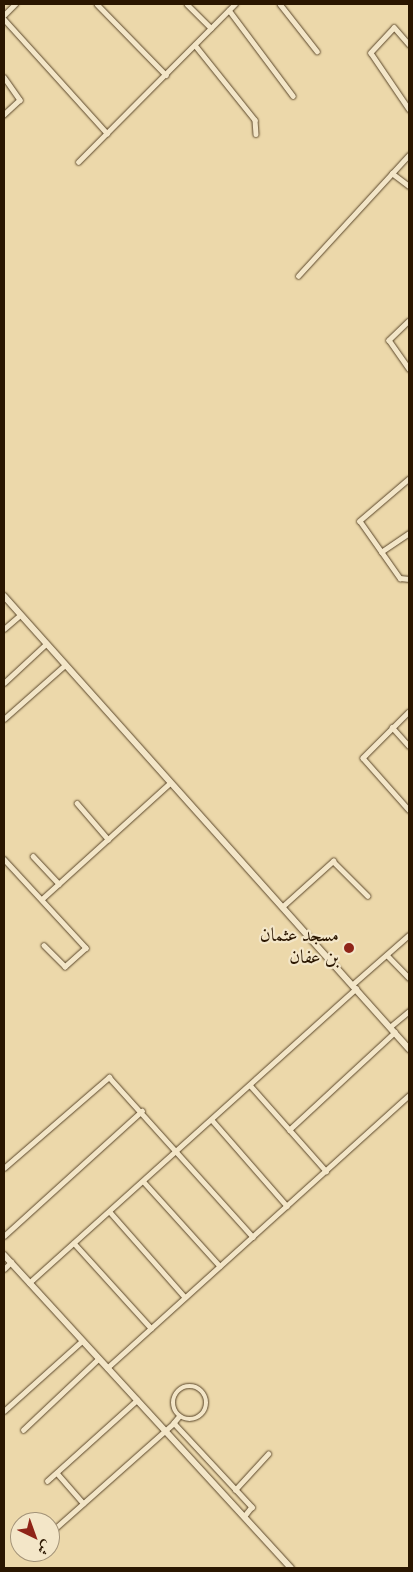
<!DOCTYPE html>
<meta charset="utf-8">
<style>
body{margin:0}
#map{position:relative;width:413px;height:1572px;overflow:hidden;background:#ecd8aa;font-family:"IM FELL English",Amiri,serif}
div>[style]{position:absolute}
[style*='--x']{left:calc(var(--x)*1px);top:calc(var(--y)*1px);width:calc(var(--w)*1px);rotate:calc(var(--a)*1deg)}
.roads{filter:drop-shadow(0 0 1px #5a462a) drop-shadow(0 0 1px #5a462a)}
.street>*{height:4.5px;margin:-2.25px;padding:0 2.25px;transform-origin:2.25px;border-radius:2.25px;background:#f3e6c8}
.street>.ring{margin:-2.25px;padding:0;box-sizing:content-box;background:none;border:4.5px solid #f3e6c8;border-radius:50%}
.secondary>*{height:6px;margin:-3px;padding:0 3px;transform-origin:3px;border-radius:3px;background:#f3e6c8}
.dots>*{width:14px;height:14px;translate:-50% -50%;box-sizing:border-box;border:2px solid #f3e6c8;border-radius:50%}
span{translate:-50% -50%;white-space:nowrap;text-align:center;line-height:1.15;-webkit-text-stroke:4.5px #f3e6c8;paint-order:stroke}
.poi-label{font-size:19px;color:#2a1600}
.right{translate:-100% -50%;text-align:right}
.frame{position:absolute;inset:0;border:5px solid #2a1600;pointer-events:none}
.north{position:absolute;left:10px;top:1512px;width:50px;height:50px;box-sizing:border-box;background:#f3e6c8;border:1px solid #a39378;border-radius:50%;rotate:138deg;font-size:14px;font-weight:700;line-height:20px;text-align:center;color:#2a1600}
.north::after{content:'';display:block;margin:auto;width:18px;height:22px;background:#8f2418;clip-path:polygon(50% 0,100% 100%,50% 72%,0 100%)}
</style>
<div id="map">
<div class="roads">
<div class="street">
<div style="--x:97;--y:4;--w:99;--a:45.8"></div>
<div style="--x:187;--y:4;--w:34;--a:45"></div>
<div style="--x:280;--y:4;--w:60;--a:51.8"></div>
<div style="--x:229;--y:10;--w:107;--a:53.3"></div>
<div style="--x:4;--y:15;--w:16;--a:-45"></div>
<div style="--x:4;--y:19;--w:154;--a:47.9"></div>
<div style="--x:195;--y:45;--w:96;--a:51.3"></div>
<div style="--x:255;--y:120;--w:14;--a:86"></div>
<div style="--x:409;--y:45;--w:23;--a:-131"></div>
<div style="--x:394;--y:28;--w:34;--a:133"></div>
<div style="--x:371;--y:53;--w:68;--a:55.8"></div>
<div style="--x:4;--y:77;--w:28;--a:55"></div>
<div style="--x:20;--y:100;--w:22;--a:137"></div>
<div style="--x:78;--y:162;--w:223;--a:-45.2"></div>
<div style="--x:392;--y:173;--w:21;--a:37"></div>
<div style="--x:298;--y:276;--w:164;--a:-47.5"></div>
<div style="--x:409;--y:321;--w:28;--a:136"></div>
<div style="--x:389;--y:340;--w:35;--a:55"></div>
<div style="--x:409;--y:479;--w:65;--a:139.4"></div>
<div style="--x:360;--y:521;--w:70;--a:54.9"></div>
<div style="--x:400;--y:578;--w:9;--a:6"></div>
<div style="--x:381;--y:552;--w:34;--a:-34"></div>
<div style="--x:4;--y:629;--w:21;--a:-41"></div>
<div style="--x:4;--y:683;--w:57;--a:-42.9"></div>
<div style="--x:409;--y:712;--w:65;--a:135"></div>
<div style="--x:363;--y:758;--w:69;--a:48.5"></div>
<div style="--x:4;--y:719;--w:81;--a:-41.5"></div>
<div style="--x:392;--y:727;--w:25;--a:48"></div>
<div style="--x:77;--y:803;--w:48;--a:49.3"></div>
<div style="--x:33;--y:856;--w:38;--a:47"></div>
<div style="--x:4;--y:859;--w:121;--a:47.3"></div>
<div style="--x:86;--y:948;--w:28;--a:138"></div>
<div style="--x:65;--y:967;--w:30;--a:-135"></div>
<div style="--x:42;--y:899;--w:173;--a:-42.2"></div>
<div style="--x:282;--y:907;--w:69;--a:-42"></div>
<div style="--x:333;--y:861;--w:49;--a:45"></div>
<div style="--x:387;--y:955;--w:32;--a:46"></div>
<div style="--x:352;--y:985;--w:76;--a:-41.3"></div>
<div style="--x:390;--y:1027;--w:25;--a:-40"></div>
<div style="--x:250;--y:1085;--w:115;--a:48.5"></div>
<div style="--x:212;--y:1120;--w:114;--a:48.9"></div>
<div style="--x:289;--y:1130;--w:144;--a:-42.8"></div>
<div style="--x:4;--y:1168;--w:139;--a:-40.9"></div>
<div style="--x:109;--y:1077;--w:215;--a:48"></div>
<div style="--x:144;--y:1182;--w:113;--a:47.9"></div>
<div style="--x:110;--y:1212;--w:113;--a:48.6"></div>
<div style="--x:4;--y:1236;--w:186;--a:-42.2"></div>
<div style="--x:74;--y:1243;--w:115;--a:47.8"></div>
<div style="--x:4;--y:1269;--w:10;--a:-45"></div>
<div style="--x:29;--y:1283;--w:440;--a:-42"></div>
<div style="--x:107;--y:1368;--w:407;--a:-42.1"></div>
<div class="ring" style="left:173px;top:1386px;width:29.5px;height:29.5px"></div>
<div style="--x:4;--y:1411;--w:105;--a:-41.9"></div>
<div style="--x:179;--y:1417;--w:8;--a:130"></div>
<div style="--x:174;--y:1423;--w:115;--a:47.1"></div>
<div style="--x:252;--y:1507;--w:11;--a:128"></div>
<div style="--x:23;--y:1430;--w:103;--a:-43.4"></div>
<div style="--x:57;--y:1473;--w:40;--a:49"></div>
<div style="--x:47;--y:1481;--w:121;--a:-42"></div>
<div style="--x:235;--y:1490;--w:49;--a:-47.5"></div>
<div style="--x:50;--y:1533;--w:166;--a:-41.6"></div>
</div>
<div class="secondary">
<div style="--x:4;--y:596;--w:608;--a:48.2"></div>
<div style="--x:4;--y:1255;--w:425;--a:47.5"></div>
</div>
</div>
<div class="dots">
<div style="left:349px;top:948px;background:#8f2418"></div>
</div>
<div class="poi-label">
<span class="right" style="left:339px;top:948px">مسجد عثمان<br>بن عفان</span>
</div>
<div class="frame"></div>
<div class="north">ش</div>
</div>
